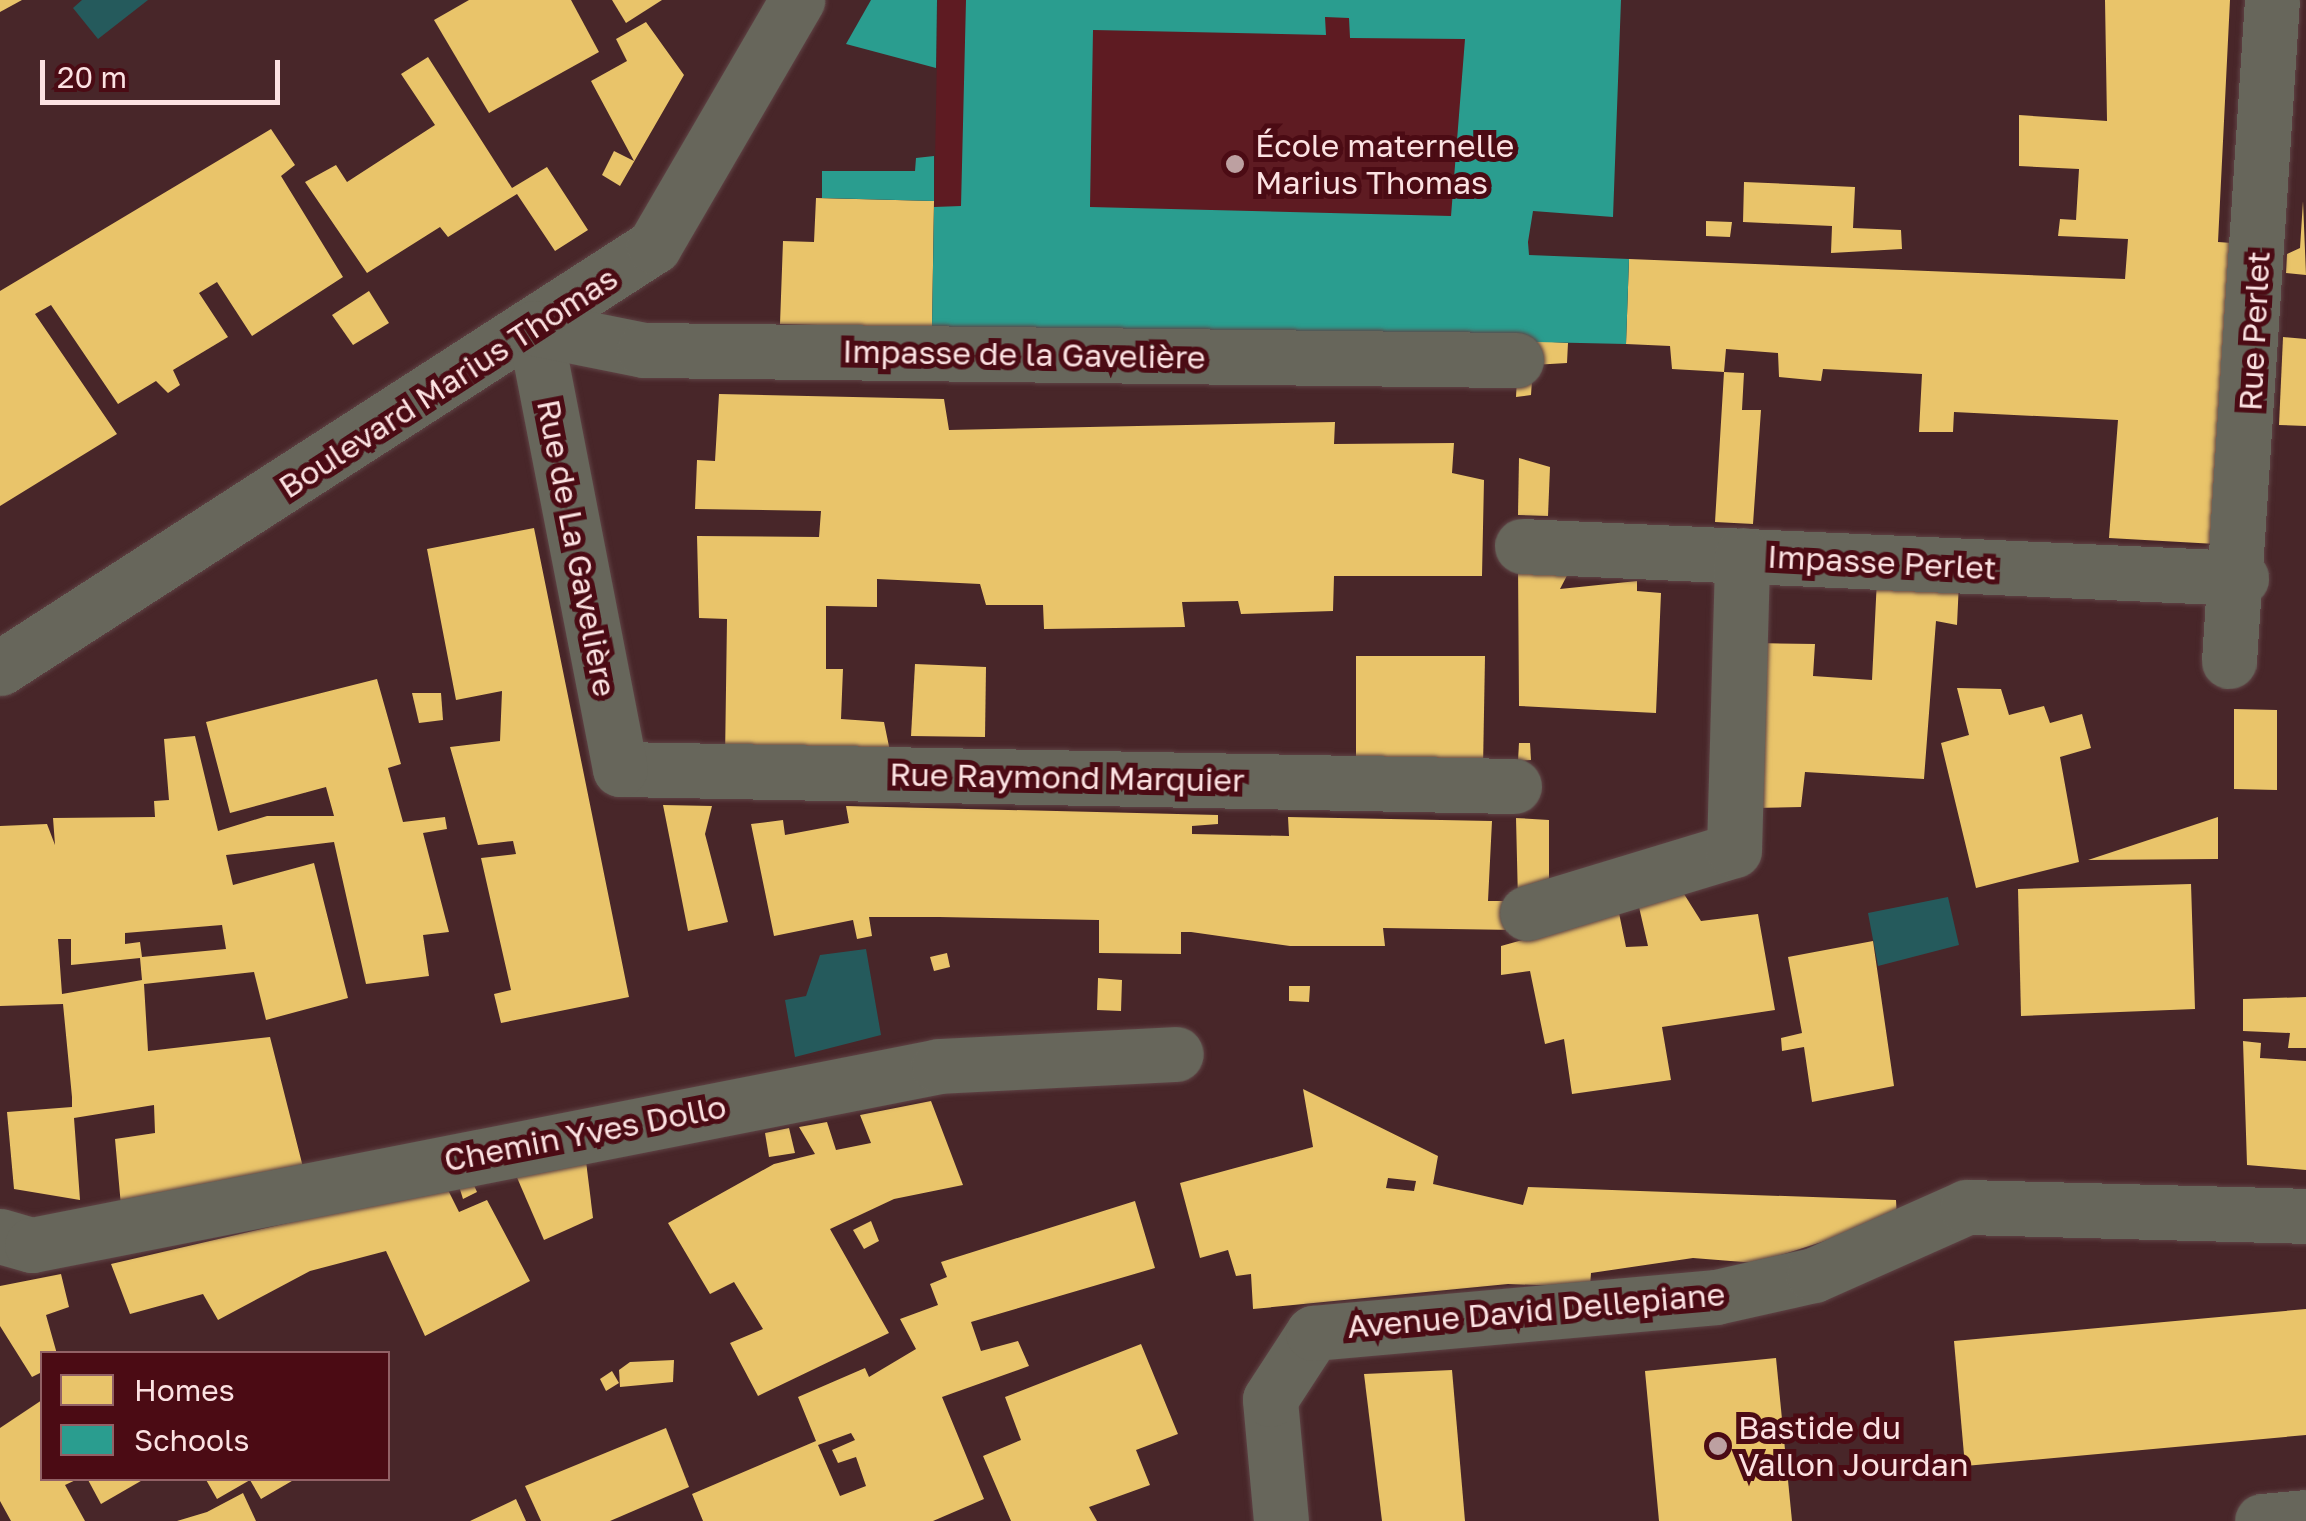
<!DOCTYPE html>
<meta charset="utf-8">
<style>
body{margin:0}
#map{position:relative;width:2306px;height:1521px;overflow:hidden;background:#482629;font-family:"Golos Text",sans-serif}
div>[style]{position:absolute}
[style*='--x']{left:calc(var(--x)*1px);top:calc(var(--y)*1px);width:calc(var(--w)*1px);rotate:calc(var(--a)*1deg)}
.built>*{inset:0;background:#5e1b22}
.water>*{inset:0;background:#255a5c}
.homes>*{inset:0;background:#e9c46a}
.schools>*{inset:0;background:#2a9d8f}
.roads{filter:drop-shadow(0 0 2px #5f4345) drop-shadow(0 0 2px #5f4345)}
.minor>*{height:55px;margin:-27.5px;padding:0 27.5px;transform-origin:27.5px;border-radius:27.5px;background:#67665b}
.dots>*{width:28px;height:28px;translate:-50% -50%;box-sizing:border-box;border:5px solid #4b0b14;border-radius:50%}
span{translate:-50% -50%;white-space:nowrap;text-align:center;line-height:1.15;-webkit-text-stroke:10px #4b0b14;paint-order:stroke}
.poi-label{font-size:32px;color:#fce2e2}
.left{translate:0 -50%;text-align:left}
.street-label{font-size:32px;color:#fce2e2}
.legend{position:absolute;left:40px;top:1351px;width:350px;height:130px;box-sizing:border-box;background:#4b0b14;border:2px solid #926166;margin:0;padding:12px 18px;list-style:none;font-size:30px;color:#fce2e2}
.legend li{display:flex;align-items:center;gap:20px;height:50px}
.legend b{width:50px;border:2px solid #926166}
.scale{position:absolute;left:40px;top:60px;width:240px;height:45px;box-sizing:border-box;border:5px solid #fce2e2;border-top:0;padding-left:12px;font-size:30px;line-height:35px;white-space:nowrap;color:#fce2e2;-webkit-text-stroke:8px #4b0b14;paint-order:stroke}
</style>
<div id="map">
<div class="built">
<div style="clip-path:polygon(938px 0,1549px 0,1521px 337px,932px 328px)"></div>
</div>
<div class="water">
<div style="clip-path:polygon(82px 0,148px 0,98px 39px,73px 8px)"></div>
<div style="clip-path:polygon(1948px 897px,1959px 945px,1878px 966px,1868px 913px)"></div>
<div style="clip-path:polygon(866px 949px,881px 1035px,795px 1057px,785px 1000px,806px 996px,820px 955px)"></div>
</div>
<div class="homes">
<div style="clip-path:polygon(0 0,22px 0,0 12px)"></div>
<div style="clip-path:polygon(469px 0,571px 0,599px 52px,489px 113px,434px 20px)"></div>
<div style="clip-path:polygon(612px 0,662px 0,626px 23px)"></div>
<div style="clip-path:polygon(2105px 0,2230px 0,2218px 242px,2232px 243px,2216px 544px,2109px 538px,2118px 420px,1954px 412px,1953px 432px,1919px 432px,1922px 374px,1823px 369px,1821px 381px,1779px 377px,1778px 353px,1726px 349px,1724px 372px,1672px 369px,1670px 346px,1626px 344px,1629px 259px,2125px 279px,2128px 239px,2058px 236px,2060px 219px,2076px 220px,2079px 169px,2019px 166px,2019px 115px,2107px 121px)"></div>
<div style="clip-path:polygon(646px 22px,684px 75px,620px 186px,602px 175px,614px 151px,634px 161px,591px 81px,627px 61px,616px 39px)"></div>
<div style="clip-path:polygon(428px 57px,512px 188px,547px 167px,588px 230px,555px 251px,517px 194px,448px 237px,440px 227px,367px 273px,305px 182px,336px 165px,347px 182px,435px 125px,401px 74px)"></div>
<div style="clip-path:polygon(271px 129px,295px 165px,281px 176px,343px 277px,252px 336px,217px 282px,199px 293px,228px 337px,173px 370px,180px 385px,168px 393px,156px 381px,118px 404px,51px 305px,35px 314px,117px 434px,0 506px,0 291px)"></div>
<div style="clip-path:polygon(1744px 182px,1855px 187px,1853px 228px,1901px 230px,1902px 249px,1831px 253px,1832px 226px,1743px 222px)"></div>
<div style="clip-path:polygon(816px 198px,934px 201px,932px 328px,780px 324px,783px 241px,814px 242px)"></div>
<div style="clip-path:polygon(2303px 201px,2306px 275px,2286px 273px,2287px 254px,2300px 248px)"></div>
<div style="clip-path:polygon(1706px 221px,1732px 222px,1730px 237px,1706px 236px)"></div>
<div style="clip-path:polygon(369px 291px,389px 323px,353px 345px,332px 315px)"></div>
<div style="clip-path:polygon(2283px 337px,2306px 339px,2306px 426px,2279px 425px)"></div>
<div style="clip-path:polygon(1519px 340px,1568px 343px,1567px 363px,1533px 365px,1531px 395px,1516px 397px)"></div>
<div style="clip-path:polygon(1724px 372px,1744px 373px,1742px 410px,1761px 410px,1753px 524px,1715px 522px)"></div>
<div style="clip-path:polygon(719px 394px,944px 399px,949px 430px,1335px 422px,1334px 444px,1454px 443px,1452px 473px,1484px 480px,1482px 576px,1334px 576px,1333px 611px,1241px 614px,1238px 601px,1182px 602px,1185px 627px,1044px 629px,1043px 605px,986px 605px,980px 584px,877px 579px,877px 607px,826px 606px,826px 669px,843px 669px,841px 719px,884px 722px,892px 761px,725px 758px,727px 619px,699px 618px,697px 536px,819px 537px,821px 511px,695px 509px,697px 460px,715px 461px)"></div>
<div style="clip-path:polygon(1519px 458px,1550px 467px,1548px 516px,1518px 515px)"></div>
<div style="clip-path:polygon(534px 528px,629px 997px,501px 1023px,494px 994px,511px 990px,481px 858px,516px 854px,513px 841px,478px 845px,450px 747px,500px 741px,502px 691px,456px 700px,427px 549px)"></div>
<div style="clip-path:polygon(1518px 563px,1573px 564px,1560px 589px,1637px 581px,1637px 591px,1661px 593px,1656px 713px,1519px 706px)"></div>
<div style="clip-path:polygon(1877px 579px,1959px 582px,1957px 625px,1936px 621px,1924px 779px,1805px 772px,1801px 807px,1753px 808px,1755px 643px,1815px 644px,1813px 676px,1872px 680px)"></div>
<div style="clip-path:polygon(1356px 656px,1485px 656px,1483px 768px,1356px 766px)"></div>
<div style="clip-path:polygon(915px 664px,986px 667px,985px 737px,911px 736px)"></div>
<div style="clip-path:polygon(evenodd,377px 679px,401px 764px,388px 768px,403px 822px,445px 817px,447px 829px,423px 833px,449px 932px,423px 935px,429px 976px,366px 984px,334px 842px,226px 855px,233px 885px,314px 863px,348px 998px,266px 1020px,254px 972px,144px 984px,148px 1051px,270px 1037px,306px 1179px,121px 1206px,115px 1139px,155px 1133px,154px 1105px,74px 1118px,80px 1200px,14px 1189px,7px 1112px,72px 1107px,72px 1097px,63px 1004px,0 1006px,0 826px,47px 824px,55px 845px,53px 818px,155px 817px,154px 801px,169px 800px,164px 739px,195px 736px,218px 831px,267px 816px,334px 816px,326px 787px,230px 813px,206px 722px,377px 679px,222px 925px,226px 949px,142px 957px,140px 942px,125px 944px,125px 933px,222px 925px,377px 679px,58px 939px,71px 939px,71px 965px,140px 958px,142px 980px,62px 994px,58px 939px)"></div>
<div style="clip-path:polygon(1957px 688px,2001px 689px,2009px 715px,2044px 706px,2050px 723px,2082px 714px,2091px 748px,2060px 757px,2079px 862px,1976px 888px,1941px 743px,1969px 735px)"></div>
<div style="clip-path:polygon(412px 693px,441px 693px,443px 720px,419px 723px)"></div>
<div style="clip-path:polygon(2234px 709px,2277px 710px,2277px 790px,2234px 789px)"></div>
<div style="clip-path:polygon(1519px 743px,1530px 743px,1531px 760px,1518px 761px)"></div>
<div style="clip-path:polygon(663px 805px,712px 806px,705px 834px,728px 922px,688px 931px)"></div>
<div style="clip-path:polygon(846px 806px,1218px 815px,1218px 824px,1192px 826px,1192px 834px,1289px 836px,1288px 817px,1492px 821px,1488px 901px,1518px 901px,1516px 818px,1549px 820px,1549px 896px,1517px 930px,1383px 928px,1385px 946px,1290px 946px,1191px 932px,1181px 932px,1181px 954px,1099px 953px,1099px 920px,939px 917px,869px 917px,872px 936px,857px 939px,853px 920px,774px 936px,751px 824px,783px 820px,785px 835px,849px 823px)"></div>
<div style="clip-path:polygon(2218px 817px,2218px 859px,2088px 860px)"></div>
<div style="clip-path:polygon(2191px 884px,2195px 1009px,2021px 1016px,2018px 889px)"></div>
<div style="clip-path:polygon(1684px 894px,1701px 921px,1758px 914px,1775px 1010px,1662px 1027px,1671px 1080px,1572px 1094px,1564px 1039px,1545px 1044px,1530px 971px,1501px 975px,1501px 946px,1619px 913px,1626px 947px,1648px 946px,1639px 907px)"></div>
<div style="clip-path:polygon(1873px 941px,1894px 1086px,1812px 1102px,1804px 1047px,1782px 1051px,1781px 1038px,1802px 1033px,1788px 957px)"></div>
<div style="clip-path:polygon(947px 953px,950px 967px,934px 971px,930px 957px)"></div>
<div style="clip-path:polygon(1098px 978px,1122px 980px,1121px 1011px,1097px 1010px)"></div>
<div style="clip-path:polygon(1289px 986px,1310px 986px,1309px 1002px,1289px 1001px)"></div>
<div style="clip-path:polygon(2306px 997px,2306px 1048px,2288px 1048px,2290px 1033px,2243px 1031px,2243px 999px)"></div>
<div style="clip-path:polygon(2243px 1041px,2261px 1043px,2260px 1058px,2306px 1061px,2306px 1170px,2247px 1165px)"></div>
<div style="clip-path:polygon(evenodd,1303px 1089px,1438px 1156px,1433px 1184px,1523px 1205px,1528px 1187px,1896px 1200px,1897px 1218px,1756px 1263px,1693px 1258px,1591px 1273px,1590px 1287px,1508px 1284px,1253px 1309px,1251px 1274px,1236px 1276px,1228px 1250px,1200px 1258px,1180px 1183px,1313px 1147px,1303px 1089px,1388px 1178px,1416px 1181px,1414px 1191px,1386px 1188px,1388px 1178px)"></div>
<div style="clip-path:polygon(931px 1101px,963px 1185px,894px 1199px,830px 1229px,889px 1333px,758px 1396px,730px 1343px,763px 1329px,734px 1282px,710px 1294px,668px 1223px,774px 1164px,815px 1154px,799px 1127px,827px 1122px,836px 1150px,871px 1143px,860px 1115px)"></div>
<div style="clip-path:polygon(789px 1128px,795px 1153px,769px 1157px,765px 1133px)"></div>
<div style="clip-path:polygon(585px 1153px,593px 1218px,544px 1240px,512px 1166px)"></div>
<div style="clip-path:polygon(472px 1181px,477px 1192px,463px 1199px,458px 1183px)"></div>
<div style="clip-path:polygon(446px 1186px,459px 1212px,487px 1200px,530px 1281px,425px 1336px,386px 1251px,310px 1271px,218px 1320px,203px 1294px,130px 1314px,111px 1264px)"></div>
<div style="clip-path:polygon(evenodd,1135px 1201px,1155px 1268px,971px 1322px,981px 1351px,1018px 1341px,1029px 1366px,942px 1397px,984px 1499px,933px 1521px,703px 1521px,692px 1494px,816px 1441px,798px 1397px,865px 1368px,869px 1377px,916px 1349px,900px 1319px,938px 1305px,930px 1284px,947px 1277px,941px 1262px,1135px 1201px,851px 1433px,855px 1440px,832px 1450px,838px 1463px,856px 1457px,866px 1486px,840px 1496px,818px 1445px,851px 1433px)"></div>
<div style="clip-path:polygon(871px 1221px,879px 1241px,864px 1249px,853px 1230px)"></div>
<div style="clip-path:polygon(61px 1274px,69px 1307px,46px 1315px,57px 1354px,42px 1354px,42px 1372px,32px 1377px,0 1326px,0 1286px)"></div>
<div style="clip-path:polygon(2306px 1309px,2306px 1435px,1965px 1466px,1954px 1341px)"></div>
<div style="clip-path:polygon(1141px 1344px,1178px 1434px,1136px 1450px,1150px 1485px,1089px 1507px,1097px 1521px,1011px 1521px,983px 1456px,1021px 1440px,1005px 1397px)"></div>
<div style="clip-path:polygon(1776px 1358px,1792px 1521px,1659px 1521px,1645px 1371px)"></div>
<div style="clip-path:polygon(674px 1360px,673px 1382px,620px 1387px,619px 1370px,630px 1362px)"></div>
<div style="clip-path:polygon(1452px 1370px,1465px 1521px,1382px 1521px,1364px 1374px)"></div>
<div style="clip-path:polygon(612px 1371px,619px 1383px,606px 1391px,600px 1379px)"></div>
<div style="clip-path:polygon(42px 1400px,42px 1478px,80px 1478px,65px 1485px,85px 1521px,11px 1521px,0 1501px,0 1428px)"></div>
<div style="clip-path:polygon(666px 1428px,689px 1487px,610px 1521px,541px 1521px,525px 1486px)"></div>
<div style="clip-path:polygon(87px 1478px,146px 1478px,101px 1504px)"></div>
<div style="clip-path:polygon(205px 1478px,297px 1478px,261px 1499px,250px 1480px,217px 1499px)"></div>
<div style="clip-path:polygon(243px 1493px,256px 1521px,177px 1521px,207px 1512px)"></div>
<div style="clip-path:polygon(516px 1499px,526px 1521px,470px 1521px,512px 1501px)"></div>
</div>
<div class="schools">
<div style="clip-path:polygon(871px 0,937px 0,936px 68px,846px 44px)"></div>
<div style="clip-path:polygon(evenodd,966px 0,1621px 0,1613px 217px,1533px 211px,1528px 242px,1529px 255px,1629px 259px,1626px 344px,932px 328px,934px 207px,961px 206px,966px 0,1325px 17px,1349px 18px,1350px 38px,1465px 39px,1451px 216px,1090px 207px,1093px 30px,1326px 35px,1325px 17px)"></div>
<div style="clip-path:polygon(934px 156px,934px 201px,822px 198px,822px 171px,915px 171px,916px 158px)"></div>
</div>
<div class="roads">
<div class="minor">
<div style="--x:1522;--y:546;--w:720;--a:2.55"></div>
<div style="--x:2229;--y:661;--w:662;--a:-86.28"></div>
<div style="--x:0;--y:668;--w:778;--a:-32.83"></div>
<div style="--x:654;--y:246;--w:285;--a:-59.8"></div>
<div style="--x:1514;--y:786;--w:894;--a:-178.91"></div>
<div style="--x:620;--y:769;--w:449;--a:-101"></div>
<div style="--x:534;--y:328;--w:112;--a:11.3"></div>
<div style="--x:644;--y:350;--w:872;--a:0.66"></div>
<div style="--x:1527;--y:913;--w:216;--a:-16.9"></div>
<div style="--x:1734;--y:850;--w:295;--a:-88.4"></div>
<div style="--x:0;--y:1236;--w:33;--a:16"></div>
<div style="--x:32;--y:1245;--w:924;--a:-11.16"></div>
<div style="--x:939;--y:1066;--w:237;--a:-2.9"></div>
<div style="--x:1281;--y:1521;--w:122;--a:-95.2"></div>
<div style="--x:1270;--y:1399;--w:79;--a:-56.9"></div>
<div style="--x:1313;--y:1333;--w:405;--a:-5.1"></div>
<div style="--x:1716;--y:1297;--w:100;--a:-12.7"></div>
<div style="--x:1814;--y:1275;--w:167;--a:-24"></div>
<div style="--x:1967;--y:1207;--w:339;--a:1.5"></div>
<div style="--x:2262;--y:1521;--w:44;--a:-5.2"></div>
</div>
</div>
<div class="dots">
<div style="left:1235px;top:164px;background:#bda0a1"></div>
<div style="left:1718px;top:1446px;background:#bda0a1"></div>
</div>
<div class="poi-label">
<span class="left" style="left:1255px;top:164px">École maternelle<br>Marius Thomas</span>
<span class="left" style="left:1738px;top:1446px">Bastide du<br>Vallon Jourdan</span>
</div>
<div class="street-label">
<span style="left:2254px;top:331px;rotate:-87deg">Rue Perlet</span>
<span style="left:1024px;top:354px;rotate:1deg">Impasse de la Gavelière</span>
<span style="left:448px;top:382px;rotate:-33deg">Boulevard Marius Thomas</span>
<span style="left:577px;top:548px;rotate:79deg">Rue de La Gavelière</span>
<span style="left:1882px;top:562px;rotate:3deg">Impasse Perlet</span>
<span style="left:1067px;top:777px;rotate:1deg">Rue Raymond Marquier</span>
<span style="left:585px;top:1133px;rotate:-11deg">Chemin Yves Dollo</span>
<span style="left:1536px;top:1310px;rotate:-5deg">Avenue David Dellepiane</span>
</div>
<ul class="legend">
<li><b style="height:28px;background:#e9c46a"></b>Homes</li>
<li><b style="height:28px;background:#2a9d8f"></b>Schools</li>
</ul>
<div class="scale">20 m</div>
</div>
